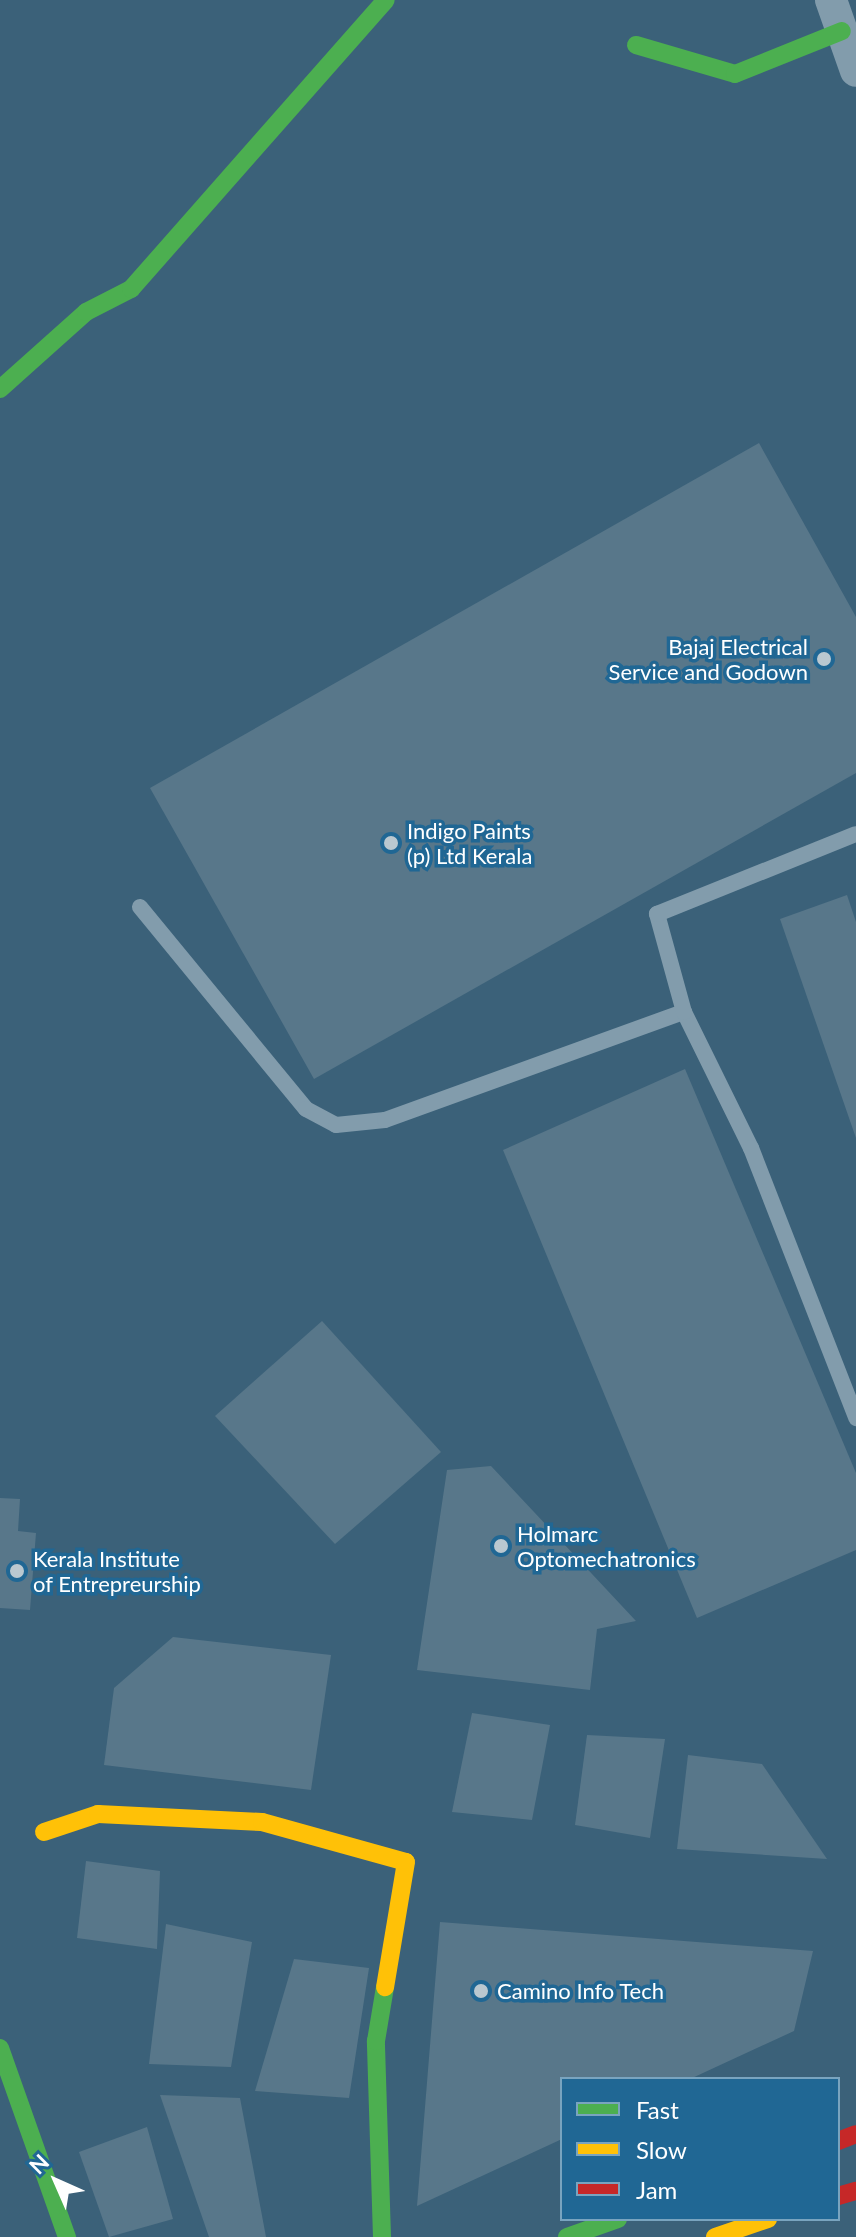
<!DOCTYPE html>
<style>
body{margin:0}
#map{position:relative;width:856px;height:2237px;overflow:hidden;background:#3b6179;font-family:Lato,sans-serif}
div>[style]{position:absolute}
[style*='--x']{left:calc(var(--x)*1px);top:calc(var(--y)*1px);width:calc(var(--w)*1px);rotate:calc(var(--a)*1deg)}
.building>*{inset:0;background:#58778a}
.lane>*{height:16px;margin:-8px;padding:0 8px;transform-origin:8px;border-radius:8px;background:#829cac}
.street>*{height:32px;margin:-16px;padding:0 16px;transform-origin:16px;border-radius:16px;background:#829cac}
.fast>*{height:18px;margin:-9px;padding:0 9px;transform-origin:9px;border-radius:9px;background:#4caf50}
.slow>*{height:18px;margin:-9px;padding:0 9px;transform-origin:9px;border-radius:9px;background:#ffc107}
.jam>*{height:18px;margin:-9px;padding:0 9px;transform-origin:9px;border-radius:9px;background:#c62828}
.dots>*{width:22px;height:22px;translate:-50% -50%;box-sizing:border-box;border:4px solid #206794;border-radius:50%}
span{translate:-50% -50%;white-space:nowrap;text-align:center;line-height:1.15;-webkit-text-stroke:7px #206794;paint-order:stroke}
.poi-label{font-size:22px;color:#fff}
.right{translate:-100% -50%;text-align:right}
.left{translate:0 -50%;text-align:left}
.legend{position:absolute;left:560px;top:2077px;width:280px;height:144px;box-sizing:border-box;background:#206794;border:2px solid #79a4bf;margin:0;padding:10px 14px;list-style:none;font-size:24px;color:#fff}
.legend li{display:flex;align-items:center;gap:16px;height:40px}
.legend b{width:40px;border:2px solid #79a4bf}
.north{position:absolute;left:16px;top:2141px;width:80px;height:80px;-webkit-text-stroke:6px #206794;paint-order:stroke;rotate:315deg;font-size:22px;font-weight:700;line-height:32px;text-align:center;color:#fff}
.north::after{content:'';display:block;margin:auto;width:28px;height:36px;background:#fff;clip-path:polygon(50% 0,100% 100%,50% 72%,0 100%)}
</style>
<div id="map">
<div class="building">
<div style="clip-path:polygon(759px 443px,856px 617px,856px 773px,314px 1079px,150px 788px)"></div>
<div style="clip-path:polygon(847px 895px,856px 922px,856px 1138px,780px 919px)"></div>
<div style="clip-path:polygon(685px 1069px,856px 1473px,856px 1550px,697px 1618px,503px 1150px)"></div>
<div style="clip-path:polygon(322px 1321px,441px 1452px,335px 1544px,215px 1416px)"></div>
<div style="clip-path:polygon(491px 1466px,636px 1621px,597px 1629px,590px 1690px,417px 1670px,447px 1470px)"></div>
<div style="clip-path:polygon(0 1498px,20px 1499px,18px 1531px,36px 1533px,30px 1610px,0 1608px)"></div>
<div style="clip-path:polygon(173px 1637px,331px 1655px,311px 1790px,104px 1765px,114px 1688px)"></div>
<div style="clip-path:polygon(472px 1713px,550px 1725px,532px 1820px,452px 1812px)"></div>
<div style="clip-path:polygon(587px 1735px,665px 1739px,650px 1838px,575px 1825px)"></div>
<div style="clip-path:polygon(688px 1755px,762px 1764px,827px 1859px,677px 1849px)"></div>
<div style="clip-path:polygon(86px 1861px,160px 1871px,157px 1949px,77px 1938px)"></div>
<div style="clip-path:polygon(440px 1922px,813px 1951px,794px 2031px,690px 2079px,562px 2079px,562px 2139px,417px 2206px)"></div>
<div style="clip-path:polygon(166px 1924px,252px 1942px,231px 2067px,149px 2064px)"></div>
<div style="clip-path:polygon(294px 1959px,369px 1968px,349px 2098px,255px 2091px)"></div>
<div style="clip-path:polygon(160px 2095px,240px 2098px,266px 2237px,209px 2237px)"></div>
<div style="clip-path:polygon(147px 2127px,173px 2219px,109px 2237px,79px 2152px)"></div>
</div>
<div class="lane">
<div style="--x:140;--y:907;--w:261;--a:50.6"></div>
<div style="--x:306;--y:1109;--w:34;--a:28"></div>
<div style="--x:336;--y:1125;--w:49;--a:-5.8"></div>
<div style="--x:385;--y:1120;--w:318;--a:-19.9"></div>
<div style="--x:684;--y:1012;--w:152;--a:63.8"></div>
<div style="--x:751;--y:1148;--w:290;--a:68.7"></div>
<div style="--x:684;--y:1012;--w:102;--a:-105.4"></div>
<div style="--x:657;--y:914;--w:214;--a:-21.9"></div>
</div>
<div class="street">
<div style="--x:831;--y:0;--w:75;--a:70.6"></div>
</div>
<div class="fast">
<div style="--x:636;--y:45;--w:103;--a:16.3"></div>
<div style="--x:735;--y:74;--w:115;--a:-21.9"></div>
<div style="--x:0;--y:389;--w:115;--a:-41.8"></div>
<div style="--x:86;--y:312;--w:51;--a:-27.1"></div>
<div style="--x:131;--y:289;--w:385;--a:-48.6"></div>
<div style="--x:0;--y:2048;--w:201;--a:70.5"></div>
<div style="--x:382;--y:2237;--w:196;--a:-91.8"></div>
<div style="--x:376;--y:2041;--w:55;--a:-80.5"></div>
<div style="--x:567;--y:2237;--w:54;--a:-19.4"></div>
</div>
<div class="slow">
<div style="--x:44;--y:1832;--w:57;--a:-18.4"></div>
<div style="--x:98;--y:1814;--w:164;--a:2.8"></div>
<div style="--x:262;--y:1822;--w:149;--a:15.5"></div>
<div style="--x:406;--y:1862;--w:127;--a:99.5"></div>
<div style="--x:715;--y:2237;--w:56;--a:-18.8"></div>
</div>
<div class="jam">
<div style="--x:838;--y:2141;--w:19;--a:-21"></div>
<div style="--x:838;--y:2196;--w:19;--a:-16"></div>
</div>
<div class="dots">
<div style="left:824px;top:659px;background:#bac8d0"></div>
<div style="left:391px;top:843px;background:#bac8d0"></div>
<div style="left:501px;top:1546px;background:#bac8d0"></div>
<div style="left:17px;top:1571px;background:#bac8d0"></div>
<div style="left:481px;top:1991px;background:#bac8d0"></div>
</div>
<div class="poi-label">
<span class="right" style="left:808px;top:659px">Bajaj Electrical<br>Service and Godown</span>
<span class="left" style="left:407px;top:843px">Indigo Paints<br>(p) Ltd Kerala</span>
<span class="left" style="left:517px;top:1546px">Holmarc<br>Optomechatronics</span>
<span class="left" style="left:33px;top:1571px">Kerala Institute<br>of Entrepreurship</span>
<span class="left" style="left:497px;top:1991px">Camino Info Tech</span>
</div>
<ul class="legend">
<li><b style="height:10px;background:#4caf50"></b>Fast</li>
<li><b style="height:10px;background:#ffc107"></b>Slow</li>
<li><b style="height:10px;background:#c62828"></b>Jam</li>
</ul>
<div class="north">N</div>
</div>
